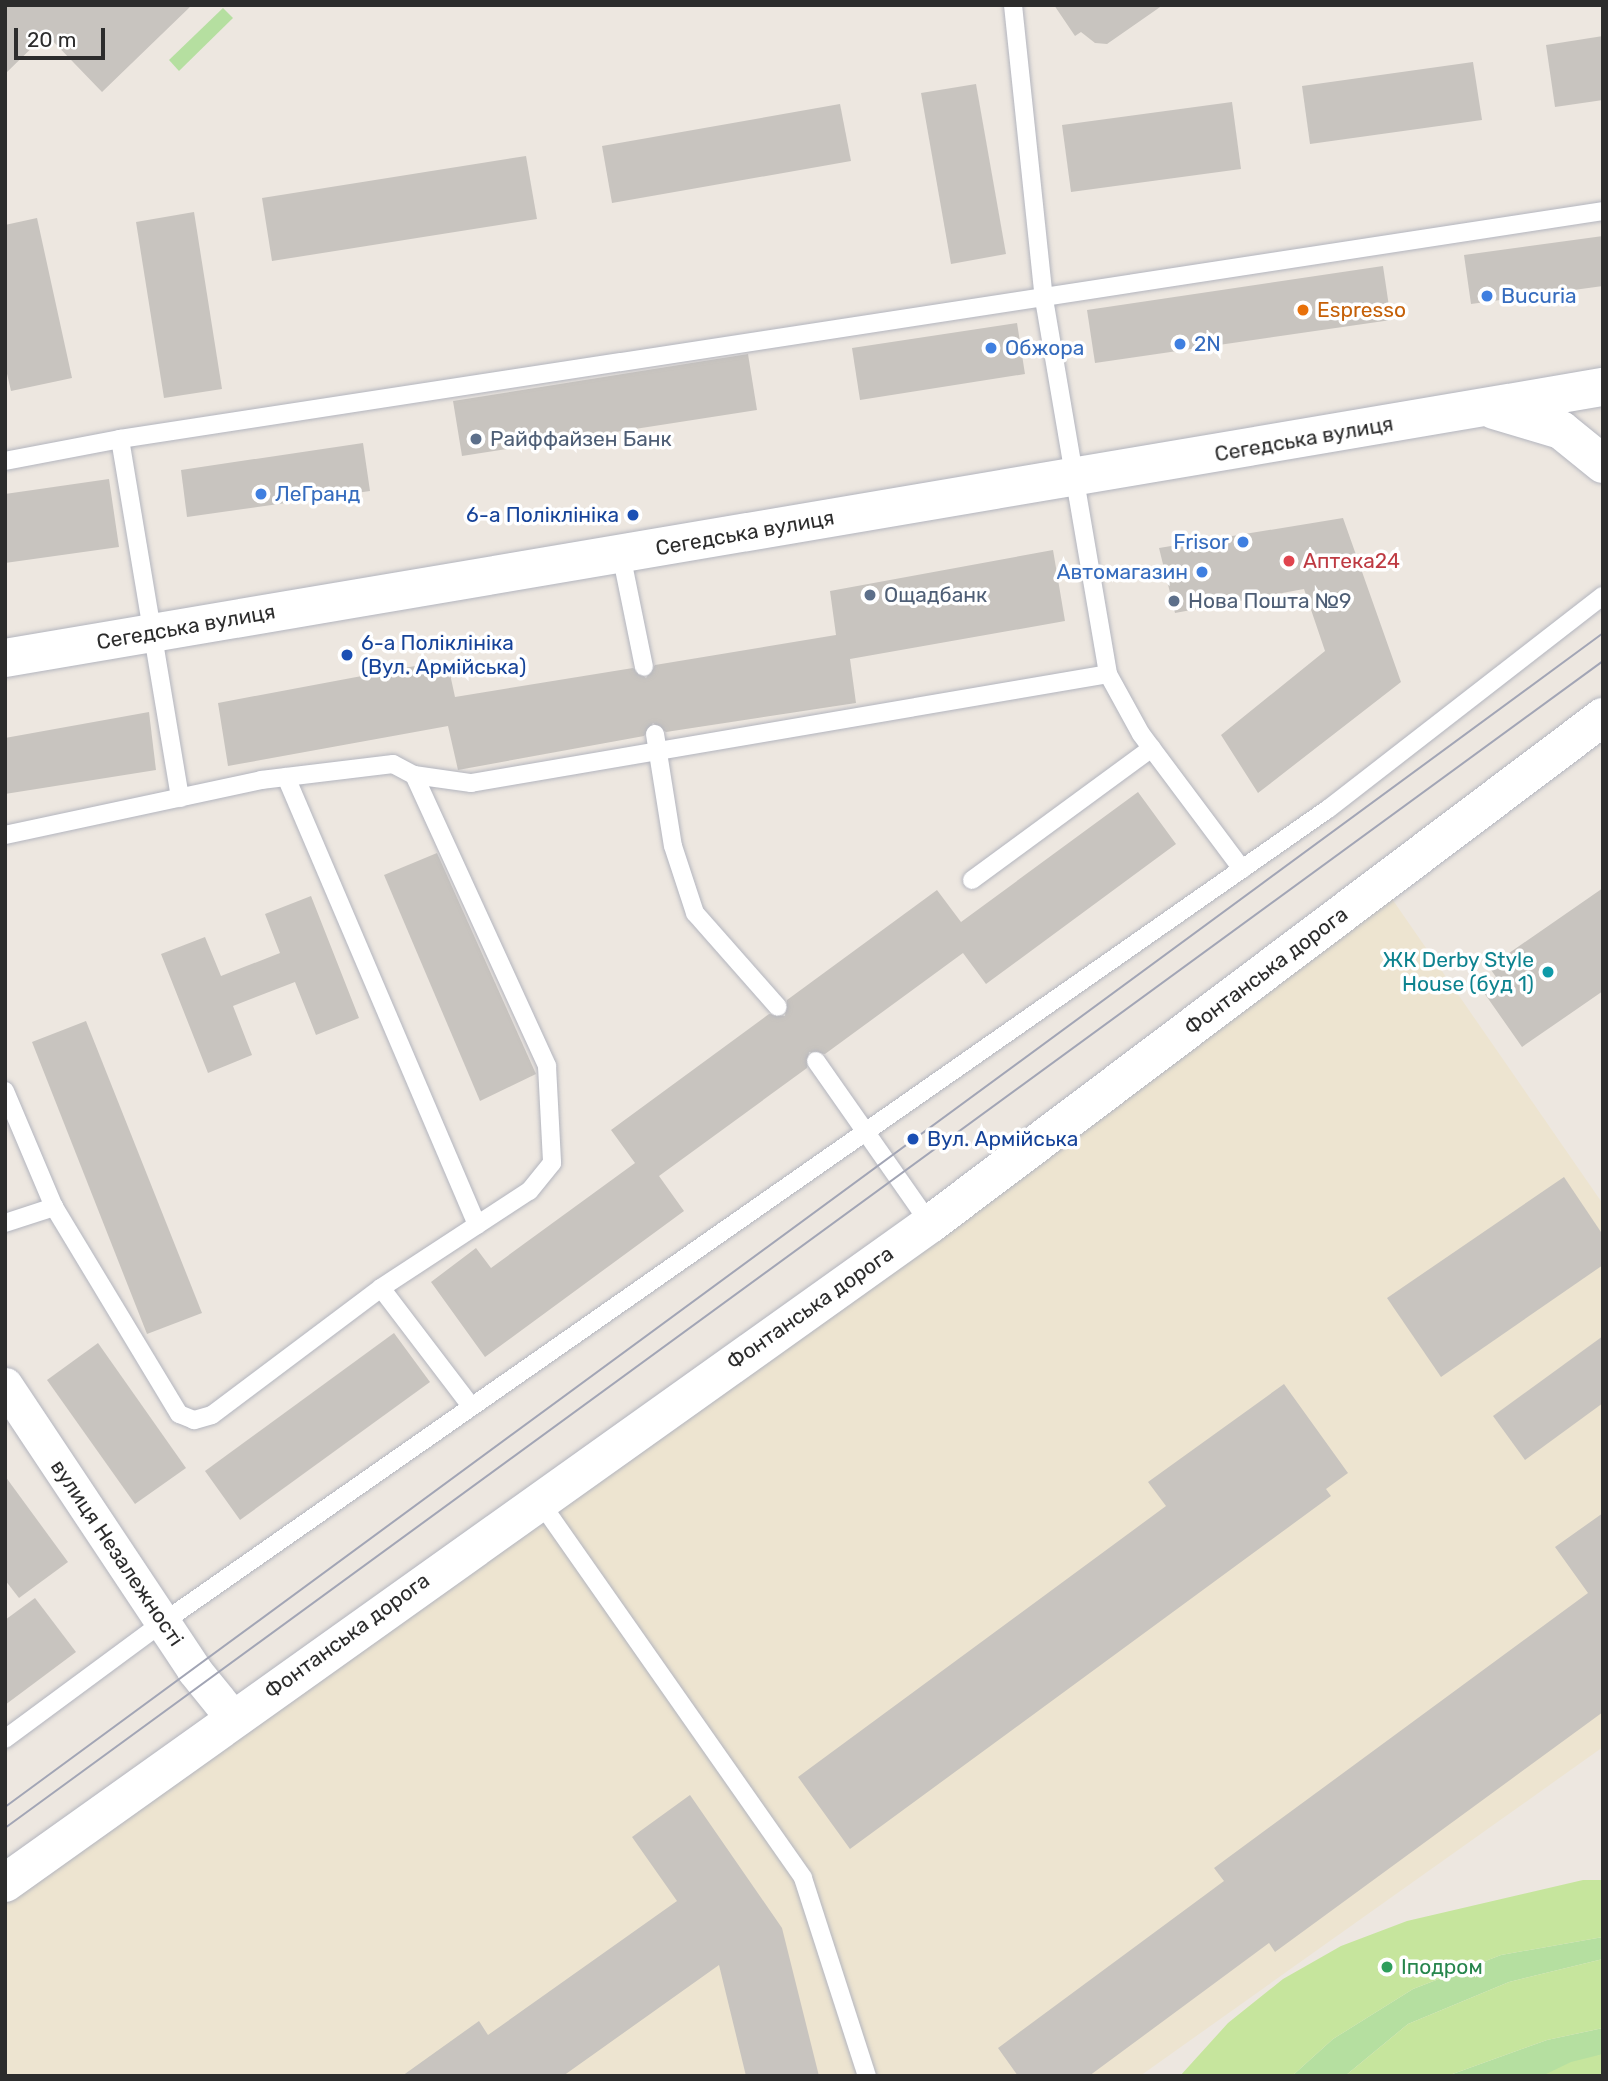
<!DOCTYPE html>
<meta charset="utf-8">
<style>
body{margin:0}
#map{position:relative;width:1608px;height:2081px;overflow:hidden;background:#ede7e0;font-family:Rubik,sans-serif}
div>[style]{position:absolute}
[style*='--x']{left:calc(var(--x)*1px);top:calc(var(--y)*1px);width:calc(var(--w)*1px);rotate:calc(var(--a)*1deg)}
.education>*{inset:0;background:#ede4d0}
.green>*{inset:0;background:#b5dfa0}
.pitch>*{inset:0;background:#c6e59d}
.building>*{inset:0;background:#c8c4bf}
.roads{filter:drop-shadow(0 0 2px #b3b5be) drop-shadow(0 0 2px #b3b5be)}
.lane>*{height:18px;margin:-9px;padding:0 9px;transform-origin:9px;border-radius:9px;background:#fff}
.street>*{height:35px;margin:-17.5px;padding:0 17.5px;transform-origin:17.5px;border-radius:17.5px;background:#fff}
.secondary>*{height:38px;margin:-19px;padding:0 19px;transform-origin:19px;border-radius:19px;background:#fff}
.tram>*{height:2px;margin:-1px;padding:0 1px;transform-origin:1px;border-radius:1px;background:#a2a5b5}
.dots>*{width:19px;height:19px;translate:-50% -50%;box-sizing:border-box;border:4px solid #fff;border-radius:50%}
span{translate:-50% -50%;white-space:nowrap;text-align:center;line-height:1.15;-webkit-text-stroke:7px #fff;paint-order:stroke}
.shop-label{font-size:21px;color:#366cbe}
.left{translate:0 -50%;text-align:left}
.right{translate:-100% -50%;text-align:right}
.food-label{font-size:21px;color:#c56008}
.service-label{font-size:21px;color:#4e5e75}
.street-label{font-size:21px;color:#2c2c2c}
.transit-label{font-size:21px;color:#164399}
.health-label{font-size:21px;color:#be3a42}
.culture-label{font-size:21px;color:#0d838f}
.leisure-label{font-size:21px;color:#27864d}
.frame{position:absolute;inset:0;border:7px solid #2c2c2c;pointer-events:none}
.scale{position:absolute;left:14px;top:28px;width:91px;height:32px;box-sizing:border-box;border:4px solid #2c2c2c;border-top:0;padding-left:9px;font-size:21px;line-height:24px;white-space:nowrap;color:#2c2c2c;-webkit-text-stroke:5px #fff;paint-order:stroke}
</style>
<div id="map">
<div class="education">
<div style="clip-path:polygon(1388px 893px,1603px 1204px,1603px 1747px,1140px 2076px,5px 2076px,5px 1889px)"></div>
</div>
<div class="green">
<div style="clip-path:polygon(223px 8px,233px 18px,179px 71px,169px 60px)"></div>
<div style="clip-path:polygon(1603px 1937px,1603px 1959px,1509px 1982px,1408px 2024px,1345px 2076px,1292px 2076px,1333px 2039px,1413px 1989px,1501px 1955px)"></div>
<div style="clip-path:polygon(1603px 2028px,1603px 2054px,1542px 2076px,1447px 2076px,1547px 2040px)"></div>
</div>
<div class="pitch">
<div style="clip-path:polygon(1583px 1880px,1603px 1880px,1603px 1937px,1501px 1955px,1413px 1989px,1333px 2039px,1292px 2076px,1180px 2076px,1228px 2023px,1283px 1979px,1341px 1946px,1407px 1921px)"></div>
<div style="clip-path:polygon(1603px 1959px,1603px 2028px,1547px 2040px,1447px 2076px,1345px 2076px,1408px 2024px,1509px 1982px)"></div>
<div style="clip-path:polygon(1603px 2054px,1603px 2076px,1542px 2076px,1571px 2062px)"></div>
</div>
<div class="building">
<div style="clip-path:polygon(5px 5px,192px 5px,102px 92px,46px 34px,5px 74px)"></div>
<div style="clip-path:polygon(1054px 5px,1163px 5px,1107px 44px,1095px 43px,1081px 32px,1075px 36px)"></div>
<div style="clip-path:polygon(1603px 36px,1603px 100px,1555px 107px,1546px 45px)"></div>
<div style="clip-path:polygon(1473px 62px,1482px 120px,1310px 144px,1302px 86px)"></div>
<div style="clip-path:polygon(976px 84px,1006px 254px,951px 264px,921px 93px)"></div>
<div style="clip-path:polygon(1232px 102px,1241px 169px,1071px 192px,1062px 125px)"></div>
<div style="clip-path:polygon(840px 104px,851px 161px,612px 203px,602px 146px)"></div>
<div style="clip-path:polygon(526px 156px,537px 219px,272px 261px,262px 198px)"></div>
<div style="clip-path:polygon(194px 212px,222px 389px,164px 398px,136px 222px)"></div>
<div style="clip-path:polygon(37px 218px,72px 378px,11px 391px,5px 365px,5px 225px)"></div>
<div style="clip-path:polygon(1603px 236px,1603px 286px,1471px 304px,1464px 255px)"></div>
<div style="clip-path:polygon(1383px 266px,1391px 320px,1095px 363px,1087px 310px)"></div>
<div style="clip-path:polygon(1017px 323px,1025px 374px,860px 400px,852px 348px)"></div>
<div style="clip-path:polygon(748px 354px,757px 410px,462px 456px,453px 401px)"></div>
<div style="clip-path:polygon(363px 443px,370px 491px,187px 517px,181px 470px)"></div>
<div style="clip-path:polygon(109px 479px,119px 547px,5px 563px,5px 494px)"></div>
<div style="clip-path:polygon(1343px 518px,1401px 682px,1258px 793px,1221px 735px,1325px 651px,1304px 589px,1175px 613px,1159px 548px)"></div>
<div style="clip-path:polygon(1053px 550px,1065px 621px,850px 659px,856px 703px,666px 732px,653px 723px,644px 736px,458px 770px,448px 726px,228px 766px,218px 703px,447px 660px,455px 697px,633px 668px,646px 678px,655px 665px,836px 635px,830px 591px)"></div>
<div style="clip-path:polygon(149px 712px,156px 770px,5px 794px,5px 738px)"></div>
<div style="clip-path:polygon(1138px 792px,1176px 844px,986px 984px,963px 953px,825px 1054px,809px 1052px,807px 1068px,659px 1176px,684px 1211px,485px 1357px,431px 1282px,476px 1248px,491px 1268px,635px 1163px,611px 1130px,769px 1014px,785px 1016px,787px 1000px,937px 890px,961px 922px)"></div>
<div style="clip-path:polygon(437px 853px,536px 1074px,480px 1101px,384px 875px)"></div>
<div style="clip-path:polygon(1603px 888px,1603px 991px,1522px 1047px,1480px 987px,1496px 977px,1489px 967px)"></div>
<div style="clip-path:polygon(311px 896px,359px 1018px,316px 1035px,295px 982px,233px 1006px,252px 1055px,208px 1073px,161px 954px,205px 937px,221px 976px,280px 953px,265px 914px)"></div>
<div style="clip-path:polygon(86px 1021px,202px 1313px,147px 1334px,32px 1042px)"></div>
<div style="clip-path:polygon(1564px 1177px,1603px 1235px,1603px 1265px,1441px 1377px,1387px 1298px)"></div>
<div style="clip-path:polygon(394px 1333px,430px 1382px,240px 1520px,205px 1471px)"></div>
<div style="clip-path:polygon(1603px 1336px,1603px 1403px,1525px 1460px,1493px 1416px)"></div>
<div style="clip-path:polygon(98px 1343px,186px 1468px,135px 1504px,47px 1380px)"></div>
<div style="clip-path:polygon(1284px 1384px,1348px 1473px,1326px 1489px,1331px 1496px,850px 1849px,798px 1777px,1166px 1506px,1148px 1482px)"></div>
<div style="clip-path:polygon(5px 1476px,68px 1562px,19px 1598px,5px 1580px)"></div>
<div style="clip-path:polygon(1603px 1513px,1603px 1712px,1275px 1952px,1269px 1943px,1089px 2076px,1018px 2076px,998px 2048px,1224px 1881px,1214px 1868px,1588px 1593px,1555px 1547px)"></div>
<div style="clip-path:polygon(35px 1598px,76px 1652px,5px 1705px,5px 1620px)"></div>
<div style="clip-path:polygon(690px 1795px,782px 1928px,819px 2076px,746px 2076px,719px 1965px,563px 2076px,402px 2076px,479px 2021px,488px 2035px,677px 1901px,632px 1837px)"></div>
</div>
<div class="roads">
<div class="lane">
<div style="--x:1013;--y:5;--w:296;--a:84"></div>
<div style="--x:1044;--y:299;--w:380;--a:80.3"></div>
<div style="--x:1108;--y:674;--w:68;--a:61.2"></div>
<div style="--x:1141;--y:734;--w:169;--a:53.2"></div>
<div style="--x:120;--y:439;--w:364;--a:80.5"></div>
<div style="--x:5;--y:461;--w:117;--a:-10.8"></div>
<div style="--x:120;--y:439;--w:1500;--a:-8.74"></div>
<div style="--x:621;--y:554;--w:115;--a:78.5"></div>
<div style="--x:655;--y:734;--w:113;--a:80.9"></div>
<div style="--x:673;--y:846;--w:71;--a:71.8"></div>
<div style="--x:695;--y:913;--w:125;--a:48.6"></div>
<div style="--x:414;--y:775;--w:58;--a:8"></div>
<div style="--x:471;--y:783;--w:646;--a:-9.71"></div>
<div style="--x:286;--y:777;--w:487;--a:66.9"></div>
<div style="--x:5;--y:835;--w:262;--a:-12.1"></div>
<div style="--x:261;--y:780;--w:133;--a:-6.9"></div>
<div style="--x:393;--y:764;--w:24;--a:28"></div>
<div style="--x:414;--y:775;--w:320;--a:65.4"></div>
<div style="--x:547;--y:1066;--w:97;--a:87"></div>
<div style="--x:552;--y:1163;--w:36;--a:129"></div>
<div style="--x:529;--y:1191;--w:177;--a:146.8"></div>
<div style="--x:381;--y:1288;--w:211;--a:143.1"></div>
<div style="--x:212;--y:1415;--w:19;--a:164"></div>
<div style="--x:194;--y:1420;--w:16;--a:-158"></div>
<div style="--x:179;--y:1414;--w:242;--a:-121.1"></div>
<div style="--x:54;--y:1207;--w:126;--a:-112.9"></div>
<div style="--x:972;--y:880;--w:223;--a:-36.3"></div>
<div style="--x:816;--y:1061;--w:199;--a:55"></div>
<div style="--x:5;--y:1223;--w:52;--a:-18.1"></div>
<div style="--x:381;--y:1288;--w:148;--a:52.7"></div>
<div style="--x:538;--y:1499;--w:462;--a:55"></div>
<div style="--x:803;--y:1878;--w:208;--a:72.1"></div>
<div style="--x:5;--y:1739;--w:195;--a:-36.5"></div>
<div style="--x:162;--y:1623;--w:1422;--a:-34.92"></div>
<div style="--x:1328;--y:809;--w:348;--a:-37.8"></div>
</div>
<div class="street">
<div style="--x:5;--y:1385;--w:342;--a:56.4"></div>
<div style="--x:194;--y:1670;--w:62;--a:50.9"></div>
</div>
<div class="secondary">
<div style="--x:1494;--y:410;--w:70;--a:16.6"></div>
<div style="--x:1561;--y:430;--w:54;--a:39"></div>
<div style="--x:5;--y:658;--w:1621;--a:-9.63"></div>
<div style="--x:5;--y:1883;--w:1136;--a:-35.47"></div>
<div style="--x:930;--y:1224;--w:843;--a:-36.99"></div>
</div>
</div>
<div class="tram">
<div style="--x:5;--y:1807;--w:1983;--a:-36.3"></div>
<div style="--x:5;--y:1828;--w:1979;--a:-36.14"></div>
</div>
<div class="dots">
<div style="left:1487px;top:296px;background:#3f7fe0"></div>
<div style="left:1303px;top:310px;background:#e8710a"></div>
<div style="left:1180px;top:344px;background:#3f7fe0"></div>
<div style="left:991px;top:348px;background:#3f7fe0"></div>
<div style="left:476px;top:439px;background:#5c6f8a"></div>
<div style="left:261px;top:494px;background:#3f7fe0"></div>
<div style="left:633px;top:515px;background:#1a4fb4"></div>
<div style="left:1243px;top:542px;background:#3f7fe0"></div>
<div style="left:1289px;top:561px;background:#e0444e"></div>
<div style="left:1202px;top:572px;background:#3f7fe0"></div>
<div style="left:870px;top:595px;background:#5c6f8a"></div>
<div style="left:1174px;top:601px;background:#5c6f8a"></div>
<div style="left:347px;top:655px;background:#1a4fb4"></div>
<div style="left:1548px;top:972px;background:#0f9aa8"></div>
<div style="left:913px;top:1139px;background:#1a4fb4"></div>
<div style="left:1387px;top:1967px;background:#2e9e5b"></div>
</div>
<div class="shop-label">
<span class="left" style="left:1501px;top:296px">Bucuria</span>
<span class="left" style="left:1194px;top:344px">2N</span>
<span class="left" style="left:1005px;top:348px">Обжора</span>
<span class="left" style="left:275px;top:494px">ЛеГранд</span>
<span class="right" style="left:1229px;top:542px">Frisor</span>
<span class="right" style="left:1188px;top:572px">Автомагазин</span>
</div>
<div class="food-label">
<span class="left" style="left:1317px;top:310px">Espresso</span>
</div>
<div class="service-label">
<span class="left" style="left:490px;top:439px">Райффайзен Банк</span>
<span class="left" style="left:884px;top:595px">Ощадбанк</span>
<span class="left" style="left:1188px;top:601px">Нова Пошта №9</span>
</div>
<div class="street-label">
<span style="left:1304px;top:439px;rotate:-10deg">Сегедська вулиця</span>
<span style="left:745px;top:533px;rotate:-10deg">Сегедська вулиця</span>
<span style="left:186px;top:627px;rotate:-10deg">Сегедська вулиця</span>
<span style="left:1266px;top:971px;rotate:-37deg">Фонтанська дорога</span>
<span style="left:810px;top:1308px;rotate:-35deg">Фонтанська дорога</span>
<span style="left:117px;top:1553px;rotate:56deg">вулиця Незалежності</span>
<span style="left:347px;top:1636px;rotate:-36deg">Фонтанська дорога</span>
</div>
<div class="transit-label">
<span class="right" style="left:619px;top:515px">6-а Поліклініка</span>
<span class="left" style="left:361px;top:655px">6-а Поліклініка<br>(Вул. Армійська)</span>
<span class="left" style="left:927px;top:1139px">Вул. Армійська</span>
</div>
<div class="health-label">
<span class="left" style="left:1303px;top:561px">Аптека24</span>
</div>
<div class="culture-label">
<span class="right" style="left:1534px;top:972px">ЖК Derby Style<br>House (буд 1)</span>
</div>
<div class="leisure-label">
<span class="left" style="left:1401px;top:1967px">Іподром</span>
</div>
<div class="frame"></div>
<div class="scale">20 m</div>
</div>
